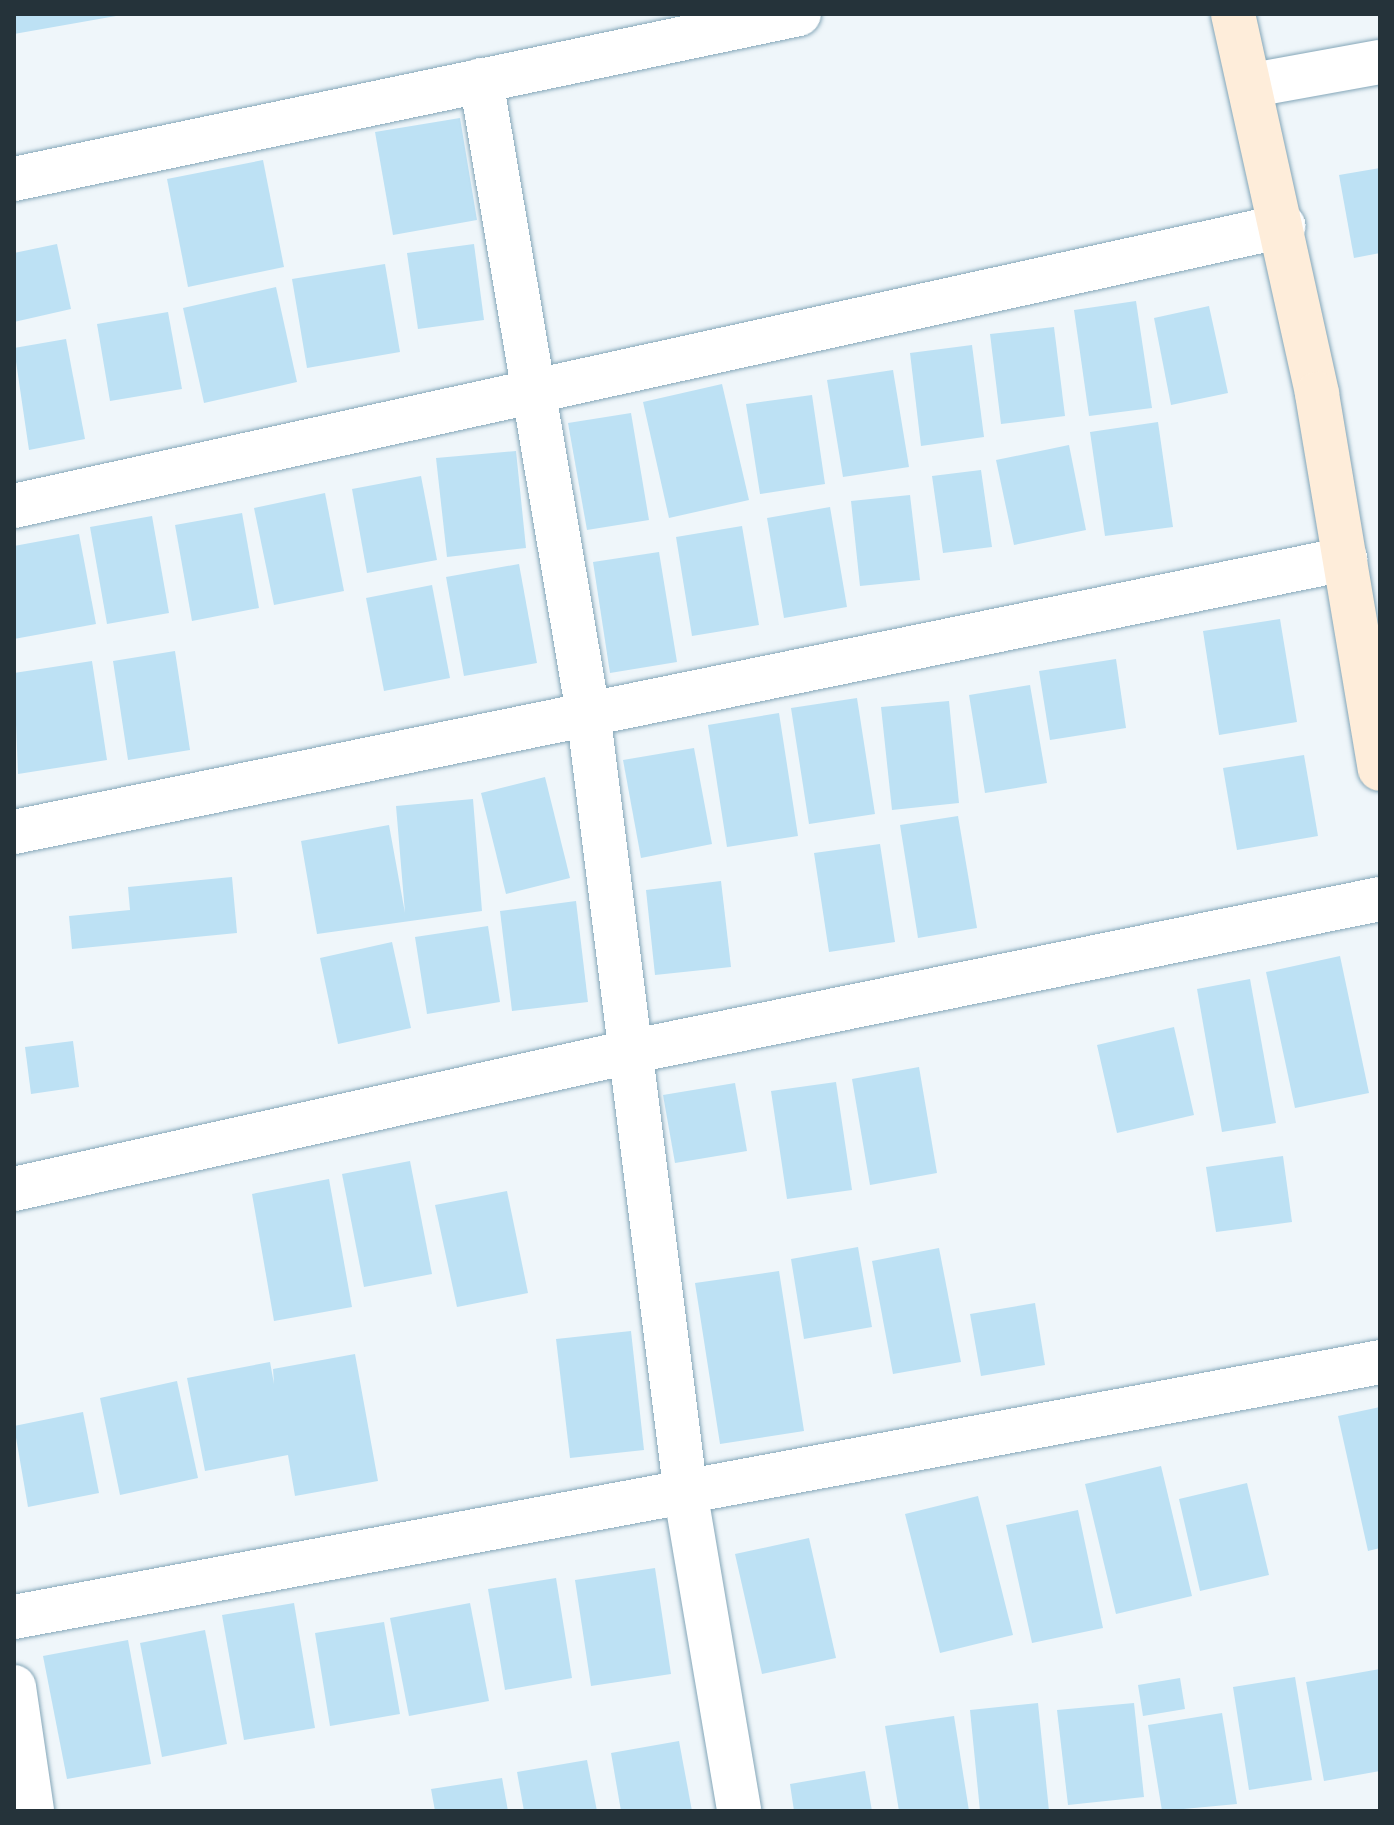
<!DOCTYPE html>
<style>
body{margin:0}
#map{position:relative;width:1394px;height:1825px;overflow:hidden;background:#eff6fa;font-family:Mulish,sans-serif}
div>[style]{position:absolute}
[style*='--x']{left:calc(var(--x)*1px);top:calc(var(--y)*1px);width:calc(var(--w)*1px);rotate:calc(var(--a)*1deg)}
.building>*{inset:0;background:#bde1f4}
.roads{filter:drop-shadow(0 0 2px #84a6b8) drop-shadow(0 0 2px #84a6b8)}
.street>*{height:44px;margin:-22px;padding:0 22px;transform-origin:22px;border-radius:22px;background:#fff}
.secondary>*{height:44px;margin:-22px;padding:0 22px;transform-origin:22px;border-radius:22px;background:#feedda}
span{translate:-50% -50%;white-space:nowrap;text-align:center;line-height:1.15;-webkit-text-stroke:6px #eff6fa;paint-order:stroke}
.frame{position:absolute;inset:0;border:16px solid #25333a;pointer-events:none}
</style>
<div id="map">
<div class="building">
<div style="clip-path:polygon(14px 14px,115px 14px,116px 16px,14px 34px)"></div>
<div style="clip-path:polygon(460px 118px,477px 220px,393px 235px,375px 132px)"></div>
<div style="clip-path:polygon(263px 160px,284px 267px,188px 287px,167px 179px)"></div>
<div style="clip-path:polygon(1380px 168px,1380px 253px,1354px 258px,1339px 175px)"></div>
<div style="clip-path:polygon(57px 244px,71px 309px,14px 322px,14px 253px)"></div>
<div style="clip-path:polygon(474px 244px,484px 320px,418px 329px,407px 253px)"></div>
<div style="clip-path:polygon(385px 264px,400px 352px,307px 368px,292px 279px)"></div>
<div style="clip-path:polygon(276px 287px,297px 382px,204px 403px,183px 308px)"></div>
<div style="clip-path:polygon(1136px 301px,1152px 408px,1089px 416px,1074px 310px)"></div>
<div style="clip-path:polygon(1209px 306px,1228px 393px,1171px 405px,1154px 318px)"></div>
<div style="clip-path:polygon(168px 312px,182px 389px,110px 401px,97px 324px)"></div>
<div style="clip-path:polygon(1054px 327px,1065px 416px,1001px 424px,990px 334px)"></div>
<div style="clip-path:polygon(66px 339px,85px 439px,29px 450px,14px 348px)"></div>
<div style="clip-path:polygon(972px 345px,984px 437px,921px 446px,910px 353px)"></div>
<div style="clip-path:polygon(893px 370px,909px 467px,843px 477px,827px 380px)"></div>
<div style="clip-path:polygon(722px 384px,749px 500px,669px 518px,643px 402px)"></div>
<div style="clip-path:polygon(812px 395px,825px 484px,760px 494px,746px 404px)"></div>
<div style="clip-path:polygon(631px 413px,649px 520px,587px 530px,568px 423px)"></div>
<div style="clip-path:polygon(1158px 422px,1173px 527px,1105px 536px,1090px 432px)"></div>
<div style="clip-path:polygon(1069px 445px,1086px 530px,1014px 545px,996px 460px)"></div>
<div style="clip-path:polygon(516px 451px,526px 548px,447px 557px,436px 458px)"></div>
<div style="clip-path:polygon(981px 470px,992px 547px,943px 553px,932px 476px)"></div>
<div style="clip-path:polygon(421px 476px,437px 560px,367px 573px,352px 489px)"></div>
<div style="clip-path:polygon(325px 493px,344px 591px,274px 605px,254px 508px)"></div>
<div style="clip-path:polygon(910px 495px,920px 580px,860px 586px,851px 501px)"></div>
<div style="clip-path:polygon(830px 507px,847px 607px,784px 618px,767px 518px)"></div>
<div style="clip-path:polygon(242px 513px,259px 608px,192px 621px,175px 525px)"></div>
<div style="clip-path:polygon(152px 516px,169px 613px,107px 624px,90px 527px)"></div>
<div style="clip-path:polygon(742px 526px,759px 625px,692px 636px,676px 537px)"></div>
<div style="clip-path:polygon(79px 534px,96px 624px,14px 639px,14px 546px)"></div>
<div style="clip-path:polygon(659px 552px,677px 662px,610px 673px,593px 562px)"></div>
<div style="clip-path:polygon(519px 564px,537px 663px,464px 676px,446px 577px)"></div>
<div style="clip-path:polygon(432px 585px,450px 678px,384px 691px,366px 598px)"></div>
<div style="clip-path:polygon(1280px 619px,1297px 722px,1219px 735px,1203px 631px)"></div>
<div style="clip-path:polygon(175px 651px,190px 750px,128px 760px,113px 661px)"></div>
<div style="clip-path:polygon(1116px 659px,1126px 728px,1050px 740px,1039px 671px)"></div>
<div style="clip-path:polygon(92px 661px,107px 760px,18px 774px,14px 673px)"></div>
<div style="clip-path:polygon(1030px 685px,1047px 783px,985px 793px,969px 695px)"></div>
<div style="clip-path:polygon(857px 698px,875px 814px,809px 824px,791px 708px)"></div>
<div style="clip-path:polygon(949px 701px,959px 803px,892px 810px,881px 707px)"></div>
<div style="clip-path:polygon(779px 713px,798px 836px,727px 847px,708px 725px)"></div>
<div style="clip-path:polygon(694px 748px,712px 844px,641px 858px,623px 760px)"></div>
<div style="clip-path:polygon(1304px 755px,1318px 836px,1237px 850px,1223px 768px)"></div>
<div style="clip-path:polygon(545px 777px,570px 878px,506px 894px,481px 793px)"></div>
<div style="clip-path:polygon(473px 799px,482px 911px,317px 934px,301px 841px,389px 825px,405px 913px,396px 806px)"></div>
<div style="clip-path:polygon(958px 816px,977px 928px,918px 938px,900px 825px)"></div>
<div style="clip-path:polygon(880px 844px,895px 942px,829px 952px,814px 853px)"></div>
<div style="clip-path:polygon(232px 877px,237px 933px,72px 949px,69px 916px,130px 910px,128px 887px)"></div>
<div style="clip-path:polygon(721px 881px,731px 967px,655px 975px,646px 890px)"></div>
<div style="clip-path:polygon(576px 901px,588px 1002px,512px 1011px,500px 911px)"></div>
<div style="clip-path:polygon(488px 926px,500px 1002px,427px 1014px,415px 937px)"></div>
<div style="clip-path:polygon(392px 942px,411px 1028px,338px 1044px,320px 958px)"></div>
<div style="clip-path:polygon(1340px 956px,1369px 1093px,1295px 1108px,1266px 972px)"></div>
<div style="clip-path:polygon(1250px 979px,1276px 1123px,1222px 1132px,1197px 989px)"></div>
<div style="clip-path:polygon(1174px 1027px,1194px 1115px,1117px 1133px,1097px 1045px)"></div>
<div style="clip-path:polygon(73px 1041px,79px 1087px,31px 1094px,25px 1047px)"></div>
<div style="clip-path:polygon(919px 1067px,937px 1173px,870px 1185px,852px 1079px)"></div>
<div style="clip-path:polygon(836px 1082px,852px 1190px,787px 1199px,771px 1091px)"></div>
<div style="clip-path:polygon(735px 1083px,747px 1151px,675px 1163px,663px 1095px)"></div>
<div style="clip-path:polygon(1283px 1156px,1292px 1222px,1216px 1232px,1206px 1167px)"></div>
<div style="clip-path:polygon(410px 1161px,432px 1274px,364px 1287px,342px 1174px)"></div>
<div style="clip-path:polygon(329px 1179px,352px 1307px,274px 1321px,252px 1194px)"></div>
<div style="clip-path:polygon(507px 1191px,528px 1293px,457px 1307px,435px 1205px)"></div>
<div style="clip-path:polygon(858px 1247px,872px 1327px,804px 1339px,791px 1259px)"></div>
<div style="clip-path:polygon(939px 1248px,961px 1362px,893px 1374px,872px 1261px)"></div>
<div style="clip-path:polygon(779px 1271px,804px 1431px,720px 1444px,695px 1283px)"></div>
<div style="clip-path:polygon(1035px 1303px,1045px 1365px,981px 1376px,970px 1314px)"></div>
<div style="clip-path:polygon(631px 1331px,644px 1450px,570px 1458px,556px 1339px)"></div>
<div style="clip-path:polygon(355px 1354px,378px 1481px,295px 1496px,288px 1455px,205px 1471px,187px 1378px,270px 1362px,274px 1384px,273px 1369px)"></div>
<div style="clip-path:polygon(177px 1381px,198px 1478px,120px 1495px,100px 1398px)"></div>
<div style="clip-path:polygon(1380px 1407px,1380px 1548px,1368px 1551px,1338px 1416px)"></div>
<div style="clip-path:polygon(83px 1412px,99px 1493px,28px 1507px,14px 1426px)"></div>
<div style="clip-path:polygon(1161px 1466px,1192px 1596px,1116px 1614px,1085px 1484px)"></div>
<div style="clip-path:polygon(1247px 1483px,1269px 1575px,1200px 1591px,1179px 1499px)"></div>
<div style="clip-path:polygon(978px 1496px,1013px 1635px,940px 1653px,905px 1514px)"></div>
<div style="clip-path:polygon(1078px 1510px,1103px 1628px,1032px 1643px,1006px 1525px)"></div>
<div style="clip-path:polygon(809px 1538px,836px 1658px,762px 1674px,735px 1554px)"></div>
<div style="clip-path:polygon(655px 1568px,671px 1674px,591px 1686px,575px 1580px)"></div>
<div style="clip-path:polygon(556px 1578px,572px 1678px,505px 1690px,488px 1589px)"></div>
<div style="clip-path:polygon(294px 1603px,315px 1728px,244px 1740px,222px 1615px)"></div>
<div style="clip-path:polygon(470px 1603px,489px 1701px,409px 1716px,390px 1618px)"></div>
<div style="clip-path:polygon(384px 1622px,400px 1714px,330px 1726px,315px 1633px)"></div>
<div style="clip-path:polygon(205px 1630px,227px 1744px,162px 1757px,140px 1643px)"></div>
<div style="clip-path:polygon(128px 1640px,151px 1764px,67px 1779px,43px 1656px)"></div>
<div style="clip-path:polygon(1380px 1669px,1380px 1771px,1324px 1781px,1306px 1682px)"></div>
<div style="clip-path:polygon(1295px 1677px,1312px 1780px,1249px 1790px,1233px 1687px)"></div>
<div style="clip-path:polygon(1180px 1678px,1185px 1709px,1143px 1716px,1138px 1685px)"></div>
<div style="clip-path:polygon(1038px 1703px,1049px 1811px,980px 1811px,970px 1710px)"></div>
<div style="clip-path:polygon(1134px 1703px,1144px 1797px,1068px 1805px,1057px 1710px)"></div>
<div style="clip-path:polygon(1222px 1713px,1237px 1804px,1162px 1811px,1148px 1725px)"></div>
<div style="clip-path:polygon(954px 1716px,969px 1811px,899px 1811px,885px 1726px)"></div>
<div style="clip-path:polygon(679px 1741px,692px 1811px,621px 1811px,611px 1753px)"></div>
<div style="clip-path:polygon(587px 1760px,597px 1811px,524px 1811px,517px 1772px)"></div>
<div style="clip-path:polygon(865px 1771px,872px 1811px,794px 1811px,790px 1784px)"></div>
<div style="clip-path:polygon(502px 1778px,508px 1811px,435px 1811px,431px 1789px)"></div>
</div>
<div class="roads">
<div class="street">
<div style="--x:481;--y:80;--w:648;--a:80.41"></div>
<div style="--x:589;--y:719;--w:783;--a:82.88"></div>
<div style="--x:686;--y:1496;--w:319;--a:80.4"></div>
<div style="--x:1253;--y:85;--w:129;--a:-10.3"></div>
<div style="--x:14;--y:179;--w:802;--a:-11.87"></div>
<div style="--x:14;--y:506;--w:1300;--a:-12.44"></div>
<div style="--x:14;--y:832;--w:1359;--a:-11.59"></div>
<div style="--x:14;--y:1189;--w:635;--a:-12.55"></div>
<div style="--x:634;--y:1051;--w:761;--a:-11.52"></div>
<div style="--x:14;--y:1617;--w:1390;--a:-10.57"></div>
<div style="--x:14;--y:1687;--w:125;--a:81.7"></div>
</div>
<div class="secondary">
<div style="--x:1233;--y:14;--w:389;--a:77.5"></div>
<div style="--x:1317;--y:394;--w:380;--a:80.5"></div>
</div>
</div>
<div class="frame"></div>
</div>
